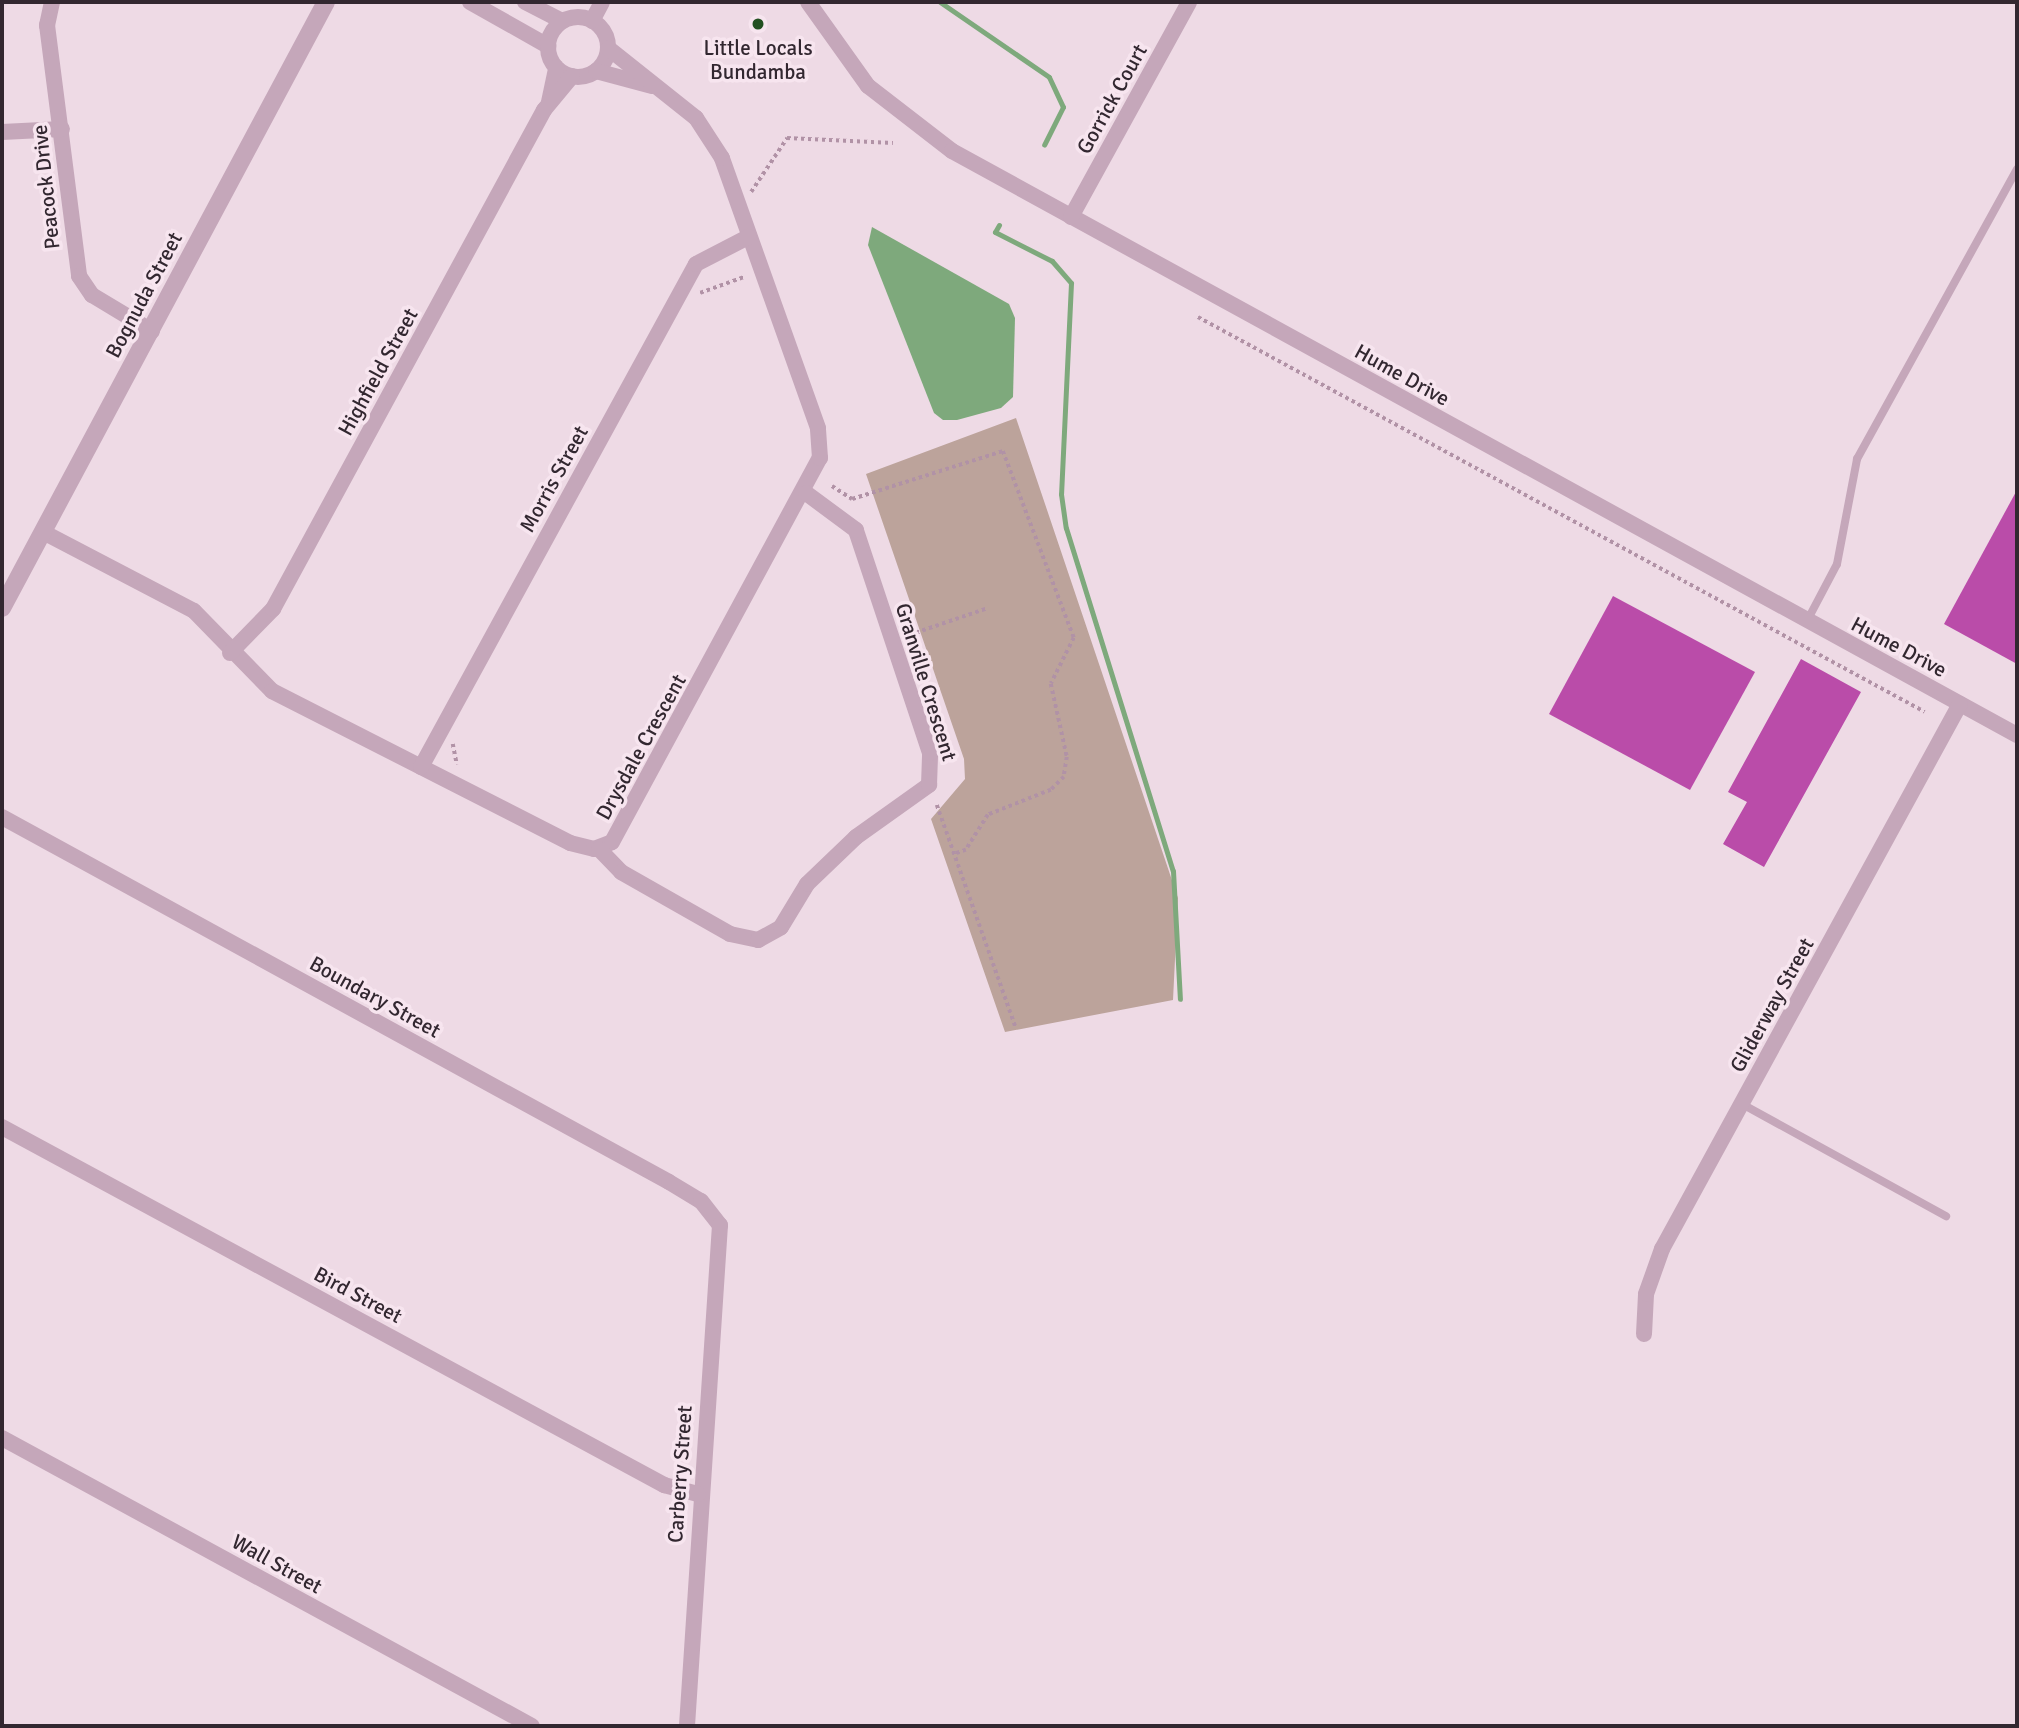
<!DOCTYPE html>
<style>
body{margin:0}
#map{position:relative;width:2019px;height:1728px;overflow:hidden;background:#eedae5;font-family:Signika,sans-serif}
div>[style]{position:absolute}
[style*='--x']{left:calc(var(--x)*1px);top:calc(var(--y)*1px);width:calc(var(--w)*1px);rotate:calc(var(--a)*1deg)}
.green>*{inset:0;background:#bca39b}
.water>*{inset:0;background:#7ea97c}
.stream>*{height:5px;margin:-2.5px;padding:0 2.5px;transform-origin:2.5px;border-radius:2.5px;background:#7ea97c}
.building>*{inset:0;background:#ba4ca9}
.path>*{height:3.5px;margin-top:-1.75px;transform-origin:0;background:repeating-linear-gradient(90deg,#b192a6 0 3.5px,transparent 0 7px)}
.service>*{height:8px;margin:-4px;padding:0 4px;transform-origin:4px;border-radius:4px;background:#c5a7ba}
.minor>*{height:16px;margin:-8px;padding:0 8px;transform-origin:8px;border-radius:8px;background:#c5a7ba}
.minor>.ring{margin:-8px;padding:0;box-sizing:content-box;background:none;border:16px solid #c5a7ba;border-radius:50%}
.tertiary>*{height:18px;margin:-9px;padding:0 9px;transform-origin:9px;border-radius:9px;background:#c5a7ba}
.dots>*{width:19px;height:19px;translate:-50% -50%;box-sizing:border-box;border:4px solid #f7e5ef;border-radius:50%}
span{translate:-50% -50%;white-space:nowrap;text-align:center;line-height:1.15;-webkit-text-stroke:7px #f7e5ef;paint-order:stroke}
.poi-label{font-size:21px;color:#322730}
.street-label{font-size:21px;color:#322730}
.frame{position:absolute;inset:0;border:4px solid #322730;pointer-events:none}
</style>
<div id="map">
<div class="green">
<div style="clip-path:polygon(1016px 418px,1178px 898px,1173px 1000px,1005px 1032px,931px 819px,965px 779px,964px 759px,866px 474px)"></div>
</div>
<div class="water">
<div style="clip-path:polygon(872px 227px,1009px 304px,1015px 318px,1013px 397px,1001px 408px,957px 420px,943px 420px,934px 413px,868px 245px)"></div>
</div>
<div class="stream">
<div style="--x:940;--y:2;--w:132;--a:34.5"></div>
<div style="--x:1049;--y:77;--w:33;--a:65"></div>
<div style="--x:1063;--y:107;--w:42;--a:116.6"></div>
<div style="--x:999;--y:225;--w:8;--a:120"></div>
<div style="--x:995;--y:232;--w:64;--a:27"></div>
<div style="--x:1052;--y:261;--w:29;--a:49"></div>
<div style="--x:1071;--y:283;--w:211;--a:92.7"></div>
<div style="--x:1061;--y:494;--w:34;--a:82"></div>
<div style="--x:1066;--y:528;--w:359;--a:72.7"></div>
<div style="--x:1173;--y:871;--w:128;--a:86.9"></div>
</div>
<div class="building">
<div style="clip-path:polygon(2017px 490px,2017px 664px,1944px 624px)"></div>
<div style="clip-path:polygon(1613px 596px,1755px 672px,1690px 790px,1549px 714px)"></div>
<div style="clip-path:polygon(1801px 659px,1861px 692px,1764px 867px,1723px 844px,1747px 802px,1728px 792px)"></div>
</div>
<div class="path">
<div style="--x:751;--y:192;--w:65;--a:-56.3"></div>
<div style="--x:787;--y:138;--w:106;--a:2.7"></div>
<div style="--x:700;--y:293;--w:47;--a:-20"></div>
<div style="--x:1198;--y:317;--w:827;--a:28.52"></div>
<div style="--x:832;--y:486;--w:24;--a:33"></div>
<div style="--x:852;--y:499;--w:158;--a:-17.6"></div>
<div style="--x:1003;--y:451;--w:200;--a:69.2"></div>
<div style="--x:1074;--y:638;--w:51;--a:116.6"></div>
<div style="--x:1051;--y:684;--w:75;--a:77.6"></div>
<div style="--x:1067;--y:757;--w:20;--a:99"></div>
<div style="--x:1064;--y:777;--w:18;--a:135"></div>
<div style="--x:1051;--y:790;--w:68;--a:158.4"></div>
<div style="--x:988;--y:815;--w:41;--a:122.2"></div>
<div style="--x:966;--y:850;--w:12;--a:160"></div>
<div style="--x:909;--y:635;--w:83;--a:-18.9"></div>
<div style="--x:453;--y:744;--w:21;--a:79"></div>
<div style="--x:937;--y:805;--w:237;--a:70.5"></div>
</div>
<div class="service">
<div style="--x:1807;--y:621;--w:64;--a:-62.2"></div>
<div style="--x:1837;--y:564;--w:107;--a:-79.2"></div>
<div style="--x:1857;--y:459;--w:331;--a:-61.1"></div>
<div style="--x:1742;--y:1104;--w:233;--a:28.8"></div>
</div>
<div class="minor">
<div style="--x:52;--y:2;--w:24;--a:102"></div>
<div style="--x:47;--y:25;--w:253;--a:82.7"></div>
<div style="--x:79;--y:276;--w:23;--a:56"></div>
<div style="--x:92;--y:295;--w:70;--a:31"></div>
<div style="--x:470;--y:2;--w:90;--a:29.4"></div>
<div style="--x:525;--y:2;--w:42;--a:27.2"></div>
<div style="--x:808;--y:2;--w:103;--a:54.5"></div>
<div style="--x:868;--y:86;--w:106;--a:37.7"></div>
<div style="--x:952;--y:151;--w:1215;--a:28.74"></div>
<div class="ring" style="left:548px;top:17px;width:44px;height:44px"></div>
<div style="--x:592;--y:21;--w:21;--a:-62"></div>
<div style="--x:596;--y:71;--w:58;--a:15"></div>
<div style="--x:549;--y:102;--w:35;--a:-78"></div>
<div style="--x:2;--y:132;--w:60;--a:-2.9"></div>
<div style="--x:1071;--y:217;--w:245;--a:-61.2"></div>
<div style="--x:43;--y:532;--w:170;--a:27.6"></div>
<div style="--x:194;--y:611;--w:112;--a:45.7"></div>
<div style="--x:272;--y:691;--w:335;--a:27"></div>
<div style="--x:570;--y:843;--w:25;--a:14"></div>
<div style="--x:594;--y:849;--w:19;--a:-21"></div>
<div style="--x:612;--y:842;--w:437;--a:-61.6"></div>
<div style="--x:820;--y:458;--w:30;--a:-94"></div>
<div style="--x:818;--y:428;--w:287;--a:-109.6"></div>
<div style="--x:722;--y:158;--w:48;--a:-123"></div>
<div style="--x:696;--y:118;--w:112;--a:-141.5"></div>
<div style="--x:230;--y:653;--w:62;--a:-45.7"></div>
<div style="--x:273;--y:609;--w:568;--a:-61.49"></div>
<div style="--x:544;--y:110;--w:44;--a:-50.5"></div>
<div style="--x:421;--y:767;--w:573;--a:-61.33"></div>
<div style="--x:696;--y:264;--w:59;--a:-27.4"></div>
<div style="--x:2;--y:817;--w:760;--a:28.69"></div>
<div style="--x:669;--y:1182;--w:37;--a:31"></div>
<div style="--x:701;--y:1201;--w:31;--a:52"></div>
<div style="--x:720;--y:1225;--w:502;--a:93.77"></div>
<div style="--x:599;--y:849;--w:32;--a:46"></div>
<div style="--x:621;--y:872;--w:125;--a:29.6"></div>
<div style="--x:730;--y:934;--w:29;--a:12"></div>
<div style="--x:758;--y:940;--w:26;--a:-29"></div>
<div style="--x:781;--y:927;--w:50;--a:-58.8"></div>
<div style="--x:807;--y:884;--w:68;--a:-43.8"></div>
<div style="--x:856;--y:837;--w:90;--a:-35.5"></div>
<div style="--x:929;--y:785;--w:32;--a:-88"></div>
<div style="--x:930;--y:753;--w:235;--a:-108.4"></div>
<div style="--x:856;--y:530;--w:62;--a:-143.5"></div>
<div style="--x:2;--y:1127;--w:753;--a:28.4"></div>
<div style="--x:664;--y:1485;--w:35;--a:15"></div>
<div style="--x:1644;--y:1334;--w:40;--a:-87.1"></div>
<div style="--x:1646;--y:1294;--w:48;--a:-70.4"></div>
<div style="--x:1662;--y:1249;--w:621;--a:-61.33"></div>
<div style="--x:2;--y:1438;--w:603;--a:28.52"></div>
</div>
<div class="tertiary">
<div style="--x:2;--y:608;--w:687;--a:-61.87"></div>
</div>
<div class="dots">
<div style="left:758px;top:24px;background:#225021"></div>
</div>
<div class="poi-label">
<span style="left:758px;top:60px">Little Locals<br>Bundamba</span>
</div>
<div class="street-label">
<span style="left:1112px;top:99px;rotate:-61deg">Gorrick Court</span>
<span style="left:46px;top:187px;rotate:-96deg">Peacock Drive</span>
<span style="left:144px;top:295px;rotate:-62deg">Bognuda Street</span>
<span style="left:378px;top:372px;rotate:-61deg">Highfield Street</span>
<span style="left:1402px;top:375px;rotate:29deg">Hume Drive</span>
<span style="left:554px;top:479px;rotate:-61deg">Morris Street</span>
<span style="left:1899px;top:647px;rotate:28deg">Hume Drive</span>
<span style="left:926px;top:682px;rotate:73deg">Granville Crescent</span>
<span style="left:641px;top:747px;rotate:-61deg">Drysdale Crescent</span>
<span style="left:375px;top:997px;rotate:29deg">Boundary Street</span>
<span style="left:1772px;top:1005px;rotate:-61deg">Gliderway Street</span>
<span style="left:358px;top:1295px;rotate:28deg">Bird Street</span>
<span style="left:680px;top:1474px;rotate:-86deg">Carberry Street</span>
<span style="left:277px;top:1564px;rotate:29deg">Wall Street</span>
</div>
<div class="frame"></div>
</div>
